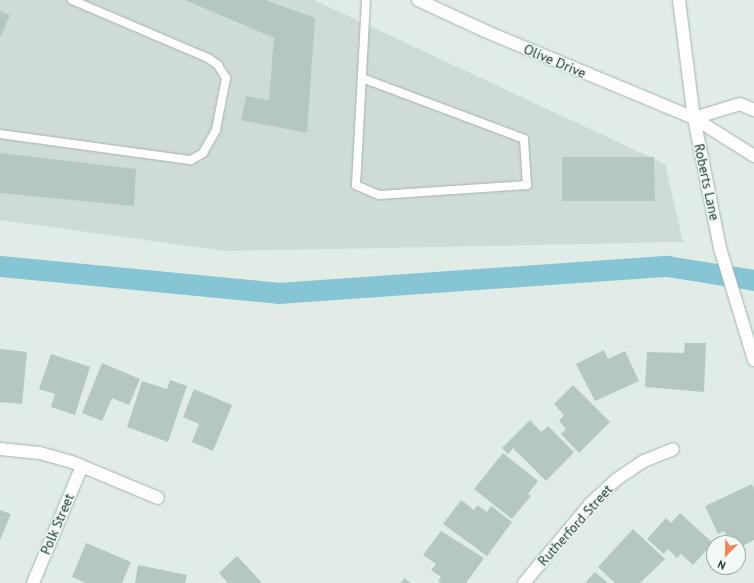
<!DOCTYPE html>
<style>
body{margin:0}
#map{position:relative;width:754px;height:583px;overflow:hidden;background:#e1ece7;font-family:"PT Sans",sans-serif}
div>[style]{position:absolute}
[style*='--x']{left:calc(var(--x)*1px);top:calc(var(--y)*1px);width:calc(var(--w)*1px);rotate:calc(var(--a)*1deg)}
.built>*{inset:0;background:#cfdcd6}
.canal>*{height:21px;margin:-10.5px;padding:0 10.5px;transform-origin:10.5px;border-radius:10.5px;background:#86c5d4}
.building>*{inset:0;background:#b6c7c0}
.roads{filter:drop-shadow(0 0 1px #a3b4af) drop-shadow(0 0 1px #a3b4af)}
.service>*{height:8px;margin:-4px;padding:0 4px;transform-origin:4px;border-radius:4px;background:#fff}
.minor>*{height:12px;margin:-6px;padding:0 6px;transform-origin:6px;border-radius:6px;background:#fff}
.tertiary>*{height:12px;margin:-6px;padding:0 6px;transform-origin:6px;border-radius:6px;background:#fff}
.secondary>*{height:12px;margin:-6px;padding:0 6px;transform-origin:6px;border-radius:6px;background:#fff}
span{translate:-50% -50%;white-space:nowrap;text-align:center;line-height:1.15;-webkit-text-stroke:3px #f1f8f5;paint-order:stroke}
.street-label{font-size:14px;color:#203d37}
.north{position:absolute;left:706px;top:535px;width:40px;height:40px;box-sizing:border-box;background:#f1f8f5;border:1px solid #9dada9;border-radius:50%;rotate:203deg;font-size:11px;font-weight:700;line-height:16px;text-align:center;color:#203d37}
.north::after{content:'';display:block;margin:auto;width:14px;height:18px;background:#f78154;clip-path:polygon(50% 0,100% 100%,50% 72%,0 100%)}
</style>
<div id="map">
<div class="built">
<div style="clip-path:polygon(0 0,314px 0,665px 164px,683px 242px,225px 251px,0 220px)"></div>
</div>
<div class="canal">
<div style="--x:0;--y:266;--w:279;--a:5.5"></div>
<div style="--x:278;--y:293;--w:390;--a:-4"></div>
<div style="--x:667;--y:266;--w:88;--a:9.1"></div>
</div>
<div class="building">
<div style="clip-path:polygon(185px 0,265px 0,315px 18px,307px 133px,241px 120px,246px 96px,269px 100px,274px 38px)"></div>
<div style="clip-path:polygon(0 11px,10px 15px,0 38px)"></div>
<div style="clip-path:polygon(0 153px,136px 169px,134px 206px,0 193px)"></div>
<div style="clip-path:polygon(562px 157px,654px 157px,655px 201px,562px 201px)"></div>
<div style="clip-path:polygon(685px 343px,706px 343px,704px 392px,645px 387px,647px 352px,684px 353px)"></div>
<div style="clip-path:polygon(0 349px,27px 352px,22px 404px,0 402px)"></div>
<div style="clip-path:polygon(604px 350px,608px 359px,625px 351px,639px 381px,595px 401px,576px 364px)"></div>
<div style="clip-path:polygon(51px 354px,90px 367px,75px 415px,51px 407px,55px 394px,39px 389px)"></div>
<div style="clip-path:polygon(102px 363px,140px 379px,129px 405px,112px 398px,102px 421px,82px 413px)"></div>
<div style="clip-path:polygon(170px 380px,187px 386px,168px 442px,127px 427px,142px 381px,167px 389px)"></div>
<div style="clip-path:polygon(573px 385px,610px 422px,579px 453px,561px 434px,566px 429px,559px 421px,564px 415px,554px 404px)"></div>
<div style="clip-path:polygon(194px 389px,232px 405px,213px 451px,192px 442px,199px 424px,183px 417px)"></div>
<div style="clip-path:polygon(530px 420px,541px 432px,548px 426px,574px 452px,546px 481px,513px 448px,508px 454px,502px 448px)"></div>
<div style="clip-path:polygon(503px 453px,538px 481px,528px 494px,531px 496px,512px 519px,474px 489px)"></div>
<div style="clip-path:polygon(752px 484px,754px 489px,754px 540px,738px 548px,738px 543px,730px 543px,724px 531px,718px 534px,705px 506px)"></div>
<div style="clip-path:polygon(461px 500px,474px 510px,477px 505px,487px 512px,491px 506px,512px 522px,487px 556px,443px 524px)"></div>
<div style="clip-path:polygon(0 510px,11px 514px,0 540px)"></div>
<div style="clip-path:polygon(680px 513px,713px 543px,693px 565px,681px 554px,677px 558px,668px 549px,664px 554px,647px 539px,666px 518px,671px 523px)"></div>
<div style="clip-path:polygon(633px 529px,665px 559px,640px 583px,615px 583px,598px 567px)"></div>
<div style="clip-path:polygon(441px 531px,484px 558px,466px 583px,441px 583px,438px 581px,441px 577px,431px 570px,436px 564px,423px 555px)"></div>
<div style="clip-path:polygon(86px 543px,131px 562px,122px 583px,86px 583px,72px 577px)"></div>
<div style="clip-path:polygon(237px 556px,261px 582px,260px 583px,228px 583px,219px 573px)"></div>
<div style="clip-path:polygon(138px 565px,187px 575px,185px 583px,135px 583px)"></div>
<div style="clip-path:polygon(595px 572px,608px 583px,585px 583px)"></div>
<div style="clip-path:polygon(404px 578px,411px 583px,401px 583px)"></div>
</div>
<div class="roads">
<div class="service">
<div style="--x:362;--y:78;--w:173;--a:20.6"></div>
<div style="--x:524;--y:139;--w:46;--a:86.3"></div>
<div style="--x:527;--y:185;--w:148;--a:176.1"></div>
<div style="--x:379;--y:195;--w:25;--a:-157"></div>
<div style="--x:356;--y:185;--w:185;--a:-86.9"></div>
<div style="--x:0;--y:134;--w:193;--a:7.8"></div>
<div style="--x:191;--y:160;--w:14;--a:-30"></div>
<div style="--x:203;--y:153;--w:10;--a:-61"></div>
<div style="--x:208;--y:144;--w:16;--a:-60"></div>
<div style="--x:216;--y:130;--w:53;--a:-79.1"></div>
<div style="--x:226;--y:78;--w:15;--a:-122"></div>
<div style="--x:218;--y:65;--w:12;--a:-145"></div>
<div style="--x:208;--y:58;--w:148;--a:-156.9"></div>
</div>
<div class="minor">
<div style="--x:0;--y:449;--w:40;--a:5.7"></div>
<div style="--x:40;--y:453;--w:33;--a:16"></div>
<div style="--x:72;--y:462;--w:93;--a:22.7"></div>
<div style="--x:33;--y:583;--w:127;--a:-67.3"></div>
<div style="--x:524;--y:583;--w:103;--a:-50.1"></div>
<div style="--x:590;--y:504;--w:37;--a:-43"></div>
<div style="--x:617;--y:479;--w:32;--a:-34"></div>
<div style="--x:644;--y:461;--w:31;--a:-22"></div>
</div>
<div class="tertiary">
<div style="--x:694;--y:118;--w:133;--a:78.7"></div>
<div style="--x:720;--y:248;--w:117;--a:73.1"></div>
</div>
<div class="secondary">
<div style="--x:418;--y:0;--w:74;--a:24.8"></div>
<div style="--x:485;--y:31;--w:226;--a:22.6"></div>
<div style="--x:694;--y:118;--w:71;--a:32.3"></div>
<div style="--x:679;--y:0;--w:119;--a:82.8"></div>
<div style="--x:694;--y:118;--w:48;--a:-16.9"></div>
<div style="--x:740;--y:104;--w:15;--a:23"></div>
</div>
</div>
<div class="street-label">
<span style="left:555px;top:61px;rotate:23deg">Olive Drive</span>
<span style="left:707px;top:182px;rotate:78deg">Roberts Lane</span>
<span style="left:57px;top:524px;rotate:-67deg">Polk Street</span>
<span style="left:575px;top:525px;rotate:-48deg">Rutherford Street</span>
</div>
<div class="north">N</div>
</div>
